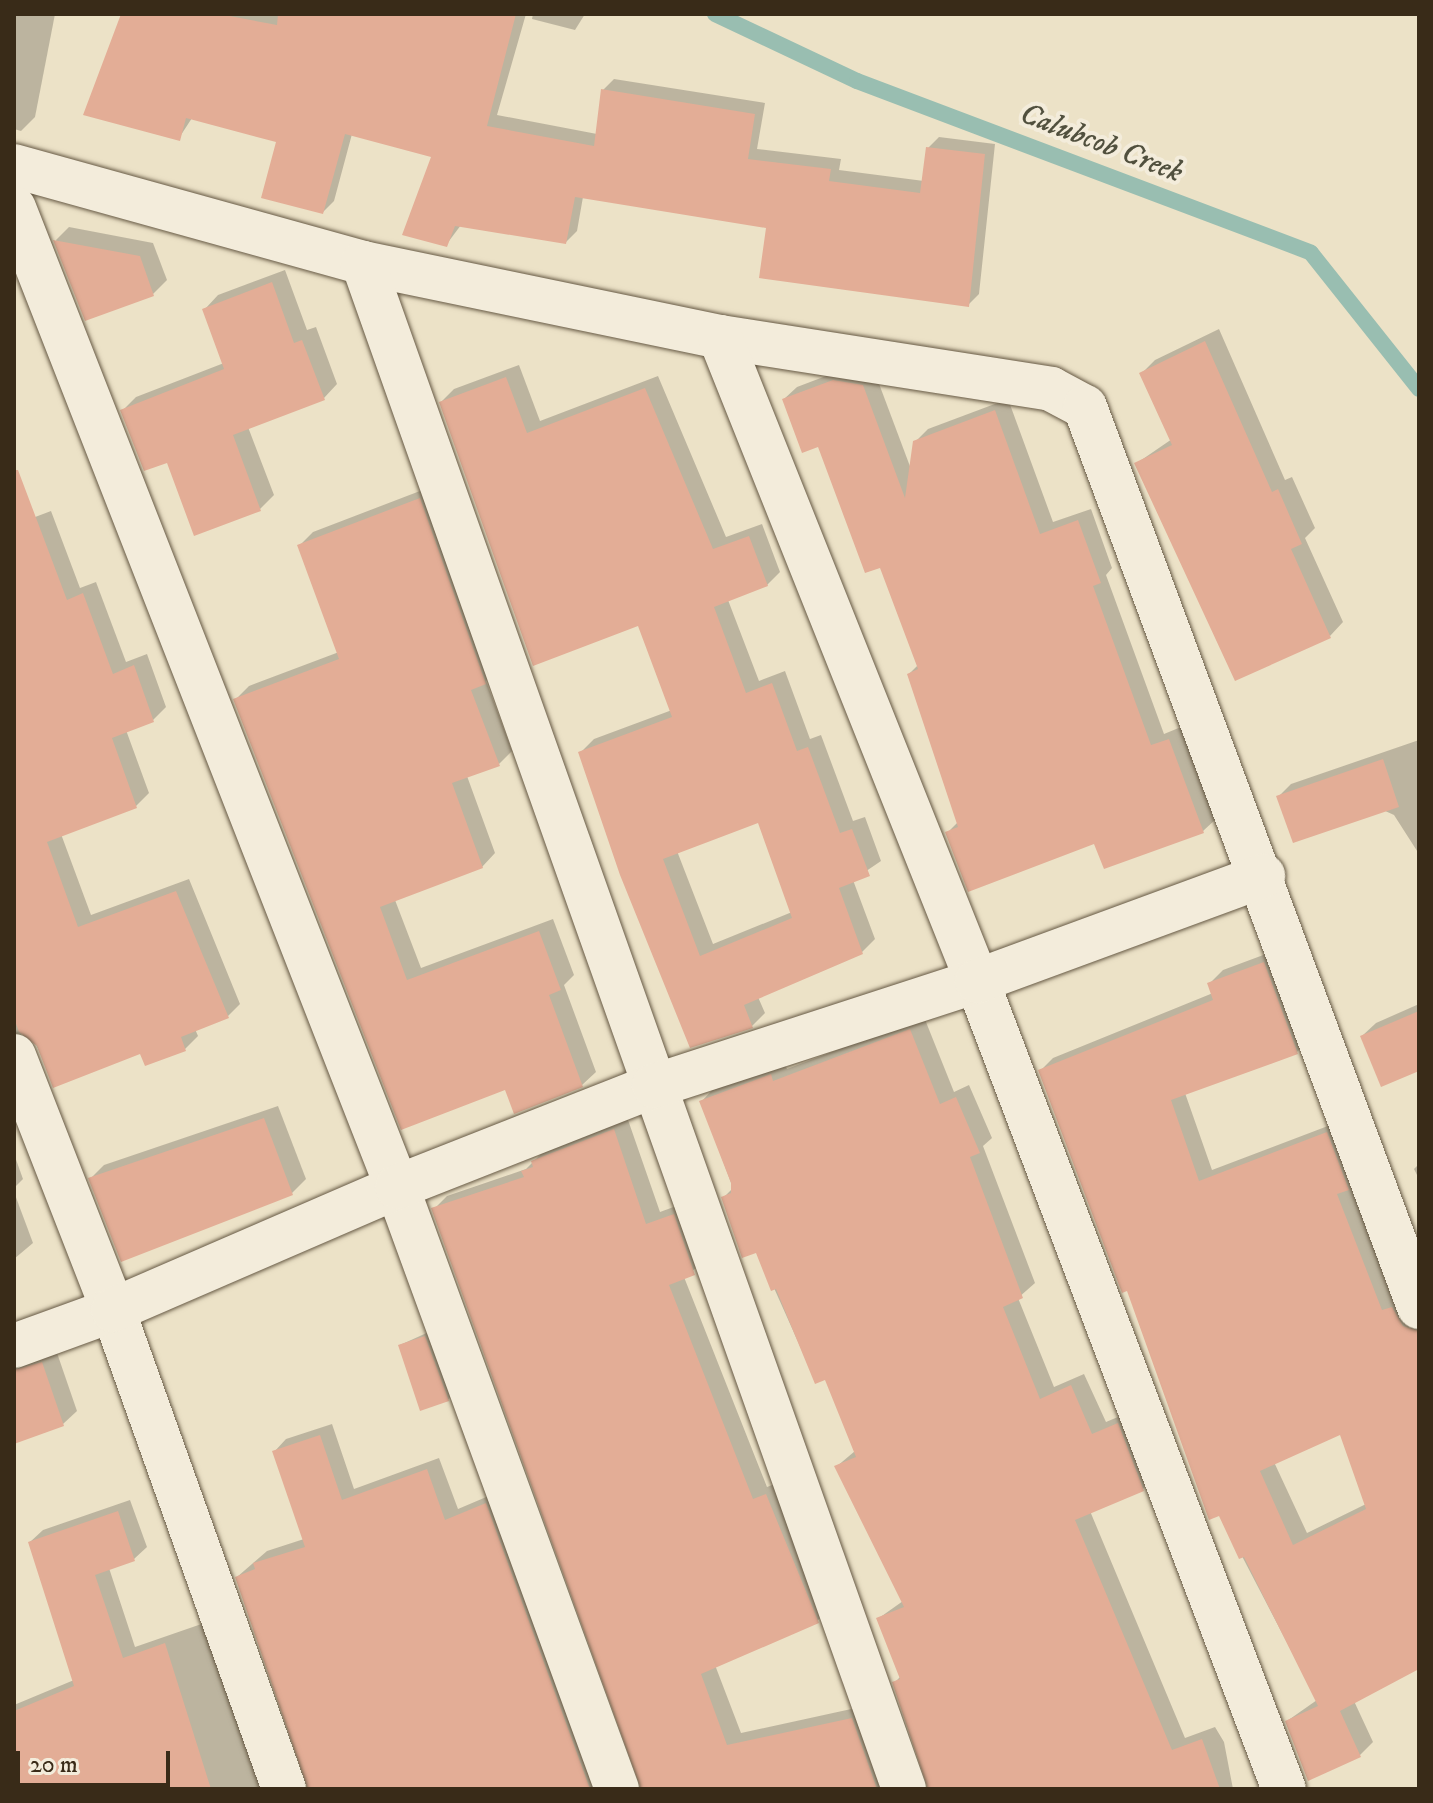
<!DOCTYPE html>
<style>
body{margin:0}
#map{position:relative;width:1433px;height:1803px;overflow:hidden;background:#ece2c7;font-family:"IM FELL DW Pica",serif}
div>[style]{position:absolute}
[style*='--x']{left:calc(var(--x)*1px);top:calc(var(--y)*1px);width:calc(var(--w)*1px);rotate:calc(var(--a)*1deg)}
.shadow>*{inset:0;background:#0003}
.stream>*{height:16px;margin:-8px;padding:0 8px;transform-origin:8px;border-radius:8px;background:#99beb1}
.building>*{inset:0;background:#e3ad96}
.roads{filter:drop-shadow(0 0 2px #665944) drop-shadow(0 0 2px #665944)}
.street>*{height:44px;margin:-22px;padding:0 22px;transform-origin:22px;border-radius:22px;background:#f3ecdb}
span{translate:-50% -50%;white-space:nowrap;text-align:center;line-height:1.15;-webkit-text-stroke:8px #f3ecdb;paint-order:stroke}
.water-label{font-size:30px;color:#51503e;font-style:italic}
.frame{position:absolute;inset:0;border:16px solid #392b18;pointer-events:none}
.scale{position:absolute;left:16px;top:1751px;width:154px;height:36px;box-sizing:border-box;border:4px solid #392b18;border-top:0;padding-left:10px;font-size:24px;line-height:28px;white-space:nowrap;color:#392b18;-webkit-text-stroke:6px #f3ecdb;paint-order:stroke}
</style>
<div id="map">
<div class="shadow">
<div style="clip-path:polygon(14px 14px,55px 14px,35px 117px,21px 131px,14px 129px)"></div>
<div style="clip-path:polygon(123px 14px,526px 14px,497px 115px,597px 134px,603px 90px,614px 79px,765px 103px,757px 149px,841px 159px,839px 170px,924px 181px,928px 148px,939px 137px,995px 144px,979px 294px,968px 305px,768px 226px,583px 197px,577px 231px,566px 242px,461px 225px,446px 245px,434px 155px,352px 134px,334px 201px,323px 212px,279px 140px,192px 118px,179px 138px)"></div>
<div style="clip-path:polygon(533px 14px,585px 14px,575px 30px,532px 19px)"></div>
<div style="clip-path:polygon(69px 227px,153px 243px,167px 280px,153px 294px,86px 319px,56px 240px)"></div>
<div style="clip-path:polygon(285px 270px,307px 330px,316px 327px,337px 384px,324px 398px,248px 427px,274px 495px,260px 509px,168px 460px,122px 411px,136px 397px,224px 363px,205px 309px,218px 295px)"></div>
<div style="clip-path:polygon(1219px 329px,1285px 480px,1292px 477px,1315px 528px,1305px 538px,1343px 622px,1330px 636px,1137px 463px,1172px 439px,1141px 374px,1155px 360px)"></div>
<div style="clip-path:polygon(evenodd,519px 365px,540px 421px,658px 376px,726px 537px,762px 524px,780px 572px,767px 585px,728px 600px,759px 681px,785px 671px,810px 739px,821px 735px,853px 821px,865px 817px,881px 861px,853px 880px,875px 939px,862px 952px,758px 997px,765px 1013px,752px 1026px,691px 1046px,581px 752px,594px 739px,672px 710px,639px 624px,441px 402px,454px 389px,519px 365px,759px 820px,792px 912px,713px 944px,677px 851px,759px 820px)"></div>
<div style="clip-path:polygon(847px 368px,875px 373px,911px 469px,915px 442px,928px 429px,1008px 399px,1053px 522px,1091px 509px,1112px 568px,1106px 575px,1164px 734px,1181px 727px,1216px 819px,1203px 831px,1096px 841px,948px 832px,958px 822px,909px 674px,918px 665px,881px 565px,819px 444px,784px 399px,797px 387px)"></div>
<div style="clip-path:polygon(433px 486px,498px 669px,486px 681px,512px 751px,499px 764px,467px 776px,495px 853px,482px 867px,395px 900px,421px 968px,553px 919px,574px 975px,564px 985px,596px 1072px,582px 1085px,515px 1112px,506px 1088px,403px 1127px,235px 700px,249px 686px,339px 652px,300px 545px,313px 532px)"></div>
<div style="clip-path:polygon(51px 511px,80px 588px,96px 582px,126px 662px,147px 654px,166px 707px,153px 720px,126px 730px,149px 793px,136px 806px,61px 834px,91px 915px,189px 879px,240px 1004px,227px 1017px,195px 1029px,198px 1036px,185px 1049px,142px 1052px,54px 1085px,32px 1035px,14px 1033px,14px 525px)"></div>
<div style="clip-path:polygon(1419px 740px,1419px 854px,1394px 815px,1383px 810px,1279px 796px,1291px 784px)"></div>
<div style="clip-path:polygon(evenodd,1277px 950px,1310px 1039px,1297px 1052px,1185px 1093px,1212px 1170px,1341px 1121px,1419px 1312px,1419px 1668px,1354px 1701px,1373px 1742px,1360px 1755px,1309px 1779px,1287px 1721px,1317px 1700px,1220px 1514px,1040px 1071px,1053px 1058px,1213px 993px,1210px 983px,1223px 970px,1277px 950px,1341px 1432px,1366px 1504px,1307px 1533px,1274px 1462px,1341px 1432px)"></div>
<div style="clip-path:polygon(1419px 1004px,1419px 1069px,1362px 1036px,1376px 1023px)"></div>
<div style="clip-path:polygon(924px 1017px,954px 1092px,969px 1085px,992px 1138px,983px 1146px,1035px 1283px,1018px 1298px,1054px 1387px,1084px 1374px,1106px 1422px,1132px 1411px,1156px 1476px,1143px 1489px,1090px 1511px,1185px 1738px,1215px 1727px,1224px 1742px,1233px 1789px,930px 1789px,895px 1682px,901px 1676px,879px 1618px,903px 1601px,836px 1467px,855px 1451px,826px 1378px,816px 1382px,757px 1250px,723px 1198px,733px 1188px,701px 1102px,714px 1088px,784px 1062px,787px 1069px)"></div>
<div style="clip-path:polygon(278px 1106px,306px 1179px,292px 1193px,122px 1259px,91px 1178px,104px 1165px)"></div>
<div style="clip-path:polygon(627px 1117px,660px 1212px,687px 1202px,707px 1260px,684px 1277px,767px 1487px,780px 1482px,831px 1608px,817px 1621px,715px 1665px,741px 1733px,865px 1706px,898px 1789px,649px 1789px,434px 1209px,447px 1196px,526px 1169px,547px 1148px)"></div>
<div style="clip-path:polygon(14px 1154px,23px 1179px,14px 1188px)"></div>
<div style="clip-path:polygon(1419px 1164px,1419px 1179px,1414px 1169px)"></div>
<div style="clip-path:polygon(14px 1192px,33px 1243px,14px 1259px)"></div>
<div style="clip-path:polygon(431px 1331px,454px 1393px,448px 1400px,400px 1345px)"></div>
<div style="clip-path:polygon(56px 1350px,77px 1411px,63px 1424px,14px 1442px,14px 1362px)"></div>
<div style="clip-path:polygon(332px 1424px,354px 1489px,439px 1458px,458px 1509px,498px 1492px,609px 1789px,308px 1789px,237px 1577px,267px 1551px,304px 1539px,274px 1452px,286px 1439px)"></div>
<div style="clip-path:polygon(130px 1500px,147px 1547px,134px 1559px,109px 1568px,135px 1647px,213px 1620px,276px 1789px,14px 1789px,14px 1705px,74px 1680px,30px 1542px,43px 1530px)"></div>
</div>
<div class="stream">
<div style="--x:715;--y:14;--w:157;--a:25.3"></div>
<div style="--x:857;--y:81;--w:485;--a:20.7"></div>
<div style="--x:1311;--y:253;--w:174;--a:51.5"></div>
</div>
<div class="building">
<div style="clip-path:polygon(121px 14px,219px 14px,277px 25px,278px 14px,516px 14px,487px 126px,594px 146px,601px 89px,755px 114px,748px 159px,831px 169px,829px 181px,920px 193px,926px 147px,985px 154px,969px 307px,759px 278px,766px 228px,575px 197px,566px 244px,455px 226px,447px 247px,402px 235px,431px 157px,345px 134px,323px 214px,261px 198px,276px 142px,186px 118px,180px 141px,83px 115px)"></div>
<div style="clip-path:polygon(53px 240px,140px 256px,154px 296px,85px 321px)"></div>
<div style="clip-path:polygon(272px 282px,294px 343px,302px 340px,325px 400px,233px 435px,261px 511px,194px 536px,167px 463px,144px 471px,120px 410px,224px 369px,202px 309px)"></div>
<div style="clip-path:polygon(1205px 341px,1272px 492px,1278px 489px,1302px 544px,1291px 549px,1331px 638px,1235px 681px,1134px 463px,1172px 445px,1139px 373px)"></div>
<div style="clip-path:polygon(evenodd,506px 377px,527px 433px,645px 388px,713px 549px,749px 536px,768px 586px,714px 607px,746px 693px,772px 683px,797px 751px,808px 747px,840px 833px,852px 829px,870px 876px,839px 888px,863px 954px,744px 1005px,753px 1028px,690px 1048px,620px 875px,578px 752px,672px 717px,638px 626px,533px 666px,439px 402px,506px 377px,758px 823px,792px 918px,700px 956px,663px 859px,758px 823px)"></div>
<div style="clip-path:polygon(833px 380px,863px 385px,905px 498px,913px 441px,995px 410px,1040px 534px,1078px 520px,1101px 583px,1093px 586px,1151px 745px,1169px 739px,1204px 833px,1104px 869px,1094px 844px,968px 892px,945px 832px,958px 827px,907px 674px,918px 669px,880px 568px,865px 573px,818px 447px,802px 453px,782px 399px)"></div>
<div style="clip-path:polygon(14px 470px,18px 470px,67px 600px,83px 593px,113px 674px,134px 665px,154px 722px,112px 738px,137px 808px,47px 842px,78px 927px,176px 891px,229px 1018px,181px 1037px,186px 1051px,145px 1066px,140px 1054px,53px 1088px,37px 1046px,19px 1032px,14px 1018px)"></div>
<div style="clip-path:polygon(420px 498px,486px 684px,471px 690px,500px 766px,452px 783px,483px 868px,380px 907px,407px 980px,539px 931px,561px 990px,549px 995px,583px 1087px,514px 1114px,505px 1090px,401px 1130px,233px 699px,339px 659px,297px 545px)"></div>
<div style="clip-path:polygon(1383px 759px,1399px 807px,1293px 843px,1276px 796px)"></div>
<div style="clip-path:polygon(evenodd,1264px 962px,1298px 1054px,1171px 1100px,1199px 1181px,1327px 1132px,1349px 1190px,1337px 1194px,1382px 1310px,1392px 1307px,1403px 1326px,1419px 1331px,1419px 1669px,1340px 1711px,1361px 1757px,1308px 1781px,1285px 1721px,1318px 1706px,1244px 1557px,1239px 1559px,1219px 1516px,1209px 1520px,1127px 1291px,1122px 1293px,1038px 1070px,1213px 1000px,1207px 983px,1264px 962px,1340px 1435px,1366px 1509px,1293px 1545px,1260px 1471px,1340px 1435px)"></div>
<div style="clip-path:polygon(1419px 1011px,1419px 1071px,1381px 1087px,1360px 1036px)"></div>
<div style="clip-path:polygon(910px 1029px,940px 1104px,956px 1097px,980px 1153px,970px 1157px,1023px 1298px,1003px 1307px,1040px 1399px,1071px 1385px,1092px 1434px,1118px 1423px,1144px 1491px,1075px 1520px,1172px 1750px,1202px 1739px,1220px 1789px,928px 1789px,892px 1682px,900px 1679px,876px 1618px,904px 1607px,834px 1466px,856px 1457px,825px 1380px,815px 1384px,776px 1289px,771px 1291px,756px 1253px,742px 1258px,721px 1197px,731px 1193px,731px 1183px,699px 1101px,771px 1074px,773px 1081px)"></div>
<div style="clip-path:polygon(264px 1118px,293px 1195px,121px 1262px,88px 1178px)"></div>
<div style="clip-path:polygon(614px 1129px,646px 1224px,674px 1214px,695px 1275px,669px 1285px,753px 1499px,766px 1494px,819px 1623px,701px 1674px,727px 1745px,852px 1718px,877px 1789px,641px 1789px,431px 1208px,524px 1177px,521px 1171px,533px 1167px,531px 1161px)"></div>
<div style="clip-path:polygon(425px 1336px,449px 1401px,420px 1411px,398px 1345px)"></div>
<div style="clip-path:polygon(42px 1362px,64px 1426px,14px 1444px,14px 1370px)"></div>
<div style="clip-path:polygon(320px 1435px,342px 1500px,427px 1469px,445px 1520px,486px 1503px,590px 1789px,308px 1789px,235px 1577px,255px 1569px,253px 1563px,305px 1547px,272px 1451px)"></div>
<div style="clip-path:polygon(118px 1511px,135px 1561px,95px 1575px,123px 1658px,165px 1643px,211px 1789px,14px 1789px,14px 1711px,74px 1686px,28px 1542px)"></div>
</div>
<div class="roads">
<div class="street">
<div style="--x:14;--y:166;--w:362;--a:15.5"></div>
<div style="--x:363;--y:263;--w:365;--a:11.7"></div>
<div style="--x:720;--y:337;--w:335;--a:8.9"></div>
<div style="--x:1051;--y:389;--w:38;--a:28"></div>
<div style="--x:1085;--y:407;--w:960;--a:69.64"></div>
<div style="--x:14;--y:208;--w:1051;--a:68.63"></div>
<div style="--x:397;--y:1187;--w:641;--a:69.93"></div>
<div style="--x:363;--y:263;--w:1619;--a:70.48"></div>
<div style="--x:720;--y:337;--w:693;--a:68.24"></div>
<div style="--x:977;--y:981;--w:864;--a:69.2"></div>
<div style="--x:14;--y:1056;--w:273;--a:68.7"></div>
<div style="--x:113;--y:1310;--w:509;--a:70.35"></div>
<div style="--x:14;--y:1346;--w:105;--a:-20"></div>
<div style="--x:113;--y:1310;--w:309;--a:-23.4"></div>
<div style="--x:397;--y:1187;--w:276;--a:-21.5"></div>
<div style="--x:654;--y:1086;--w:340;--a:-18"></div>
<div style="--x:977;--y:981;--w:305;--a:-20.2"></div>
</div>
</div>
<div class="water-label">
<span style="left:1101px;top:144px;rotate:21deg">Calubcob Creek</span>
</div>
<div class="frame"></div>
<div class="scale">20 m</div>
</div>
